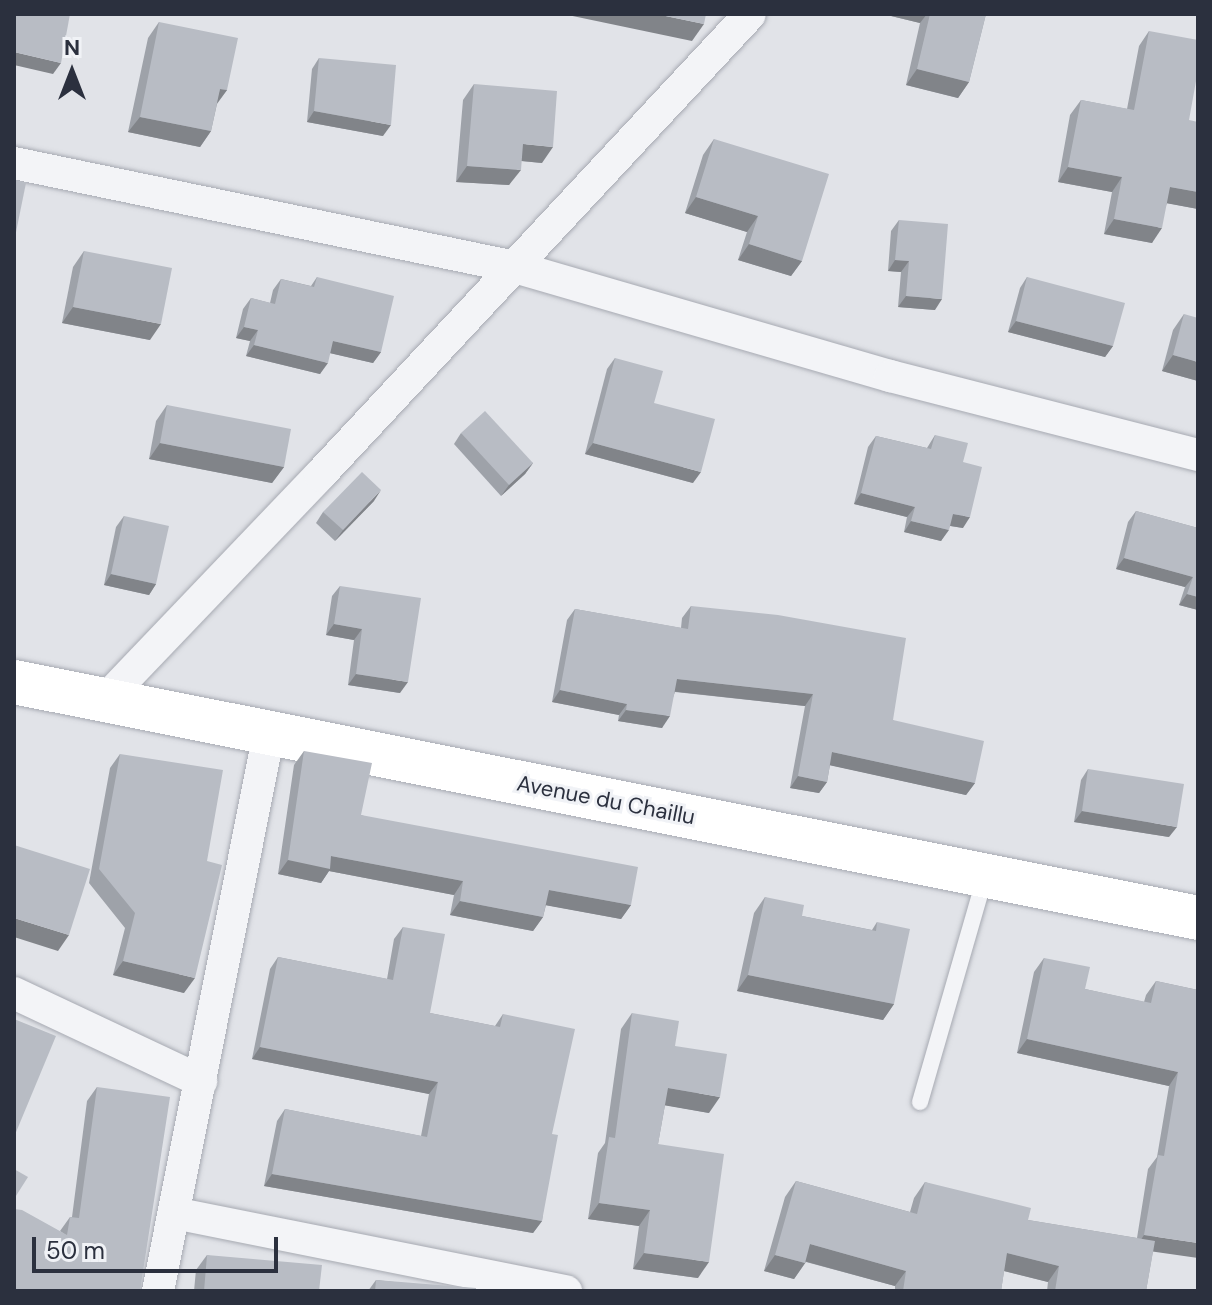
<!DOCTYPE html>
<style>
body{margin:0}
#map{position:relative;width:1212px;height:1305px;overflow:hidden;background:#e1e3e8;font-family:"DM Sans",sans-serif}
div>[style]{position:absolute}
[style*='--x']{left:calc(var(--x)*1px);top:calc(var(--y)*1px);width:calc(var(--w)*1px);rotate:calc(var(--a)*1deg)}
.roads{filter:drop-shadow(0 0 2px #a7aab2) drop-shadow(0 0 2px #a7aab2)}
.lane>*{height:16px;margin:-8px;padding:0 8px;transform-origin:8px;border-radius:8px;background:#f3f4f7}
.street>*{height:32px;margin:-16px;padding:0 16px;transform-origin:16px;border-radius:16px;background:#f3f4f7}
.secondary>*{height:44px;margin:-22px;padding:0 22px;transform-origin:22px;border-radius:22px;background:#fff}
.wall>*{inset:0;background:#9ea2a9}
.shaded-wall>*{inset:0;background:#818489}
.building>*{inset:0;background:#b8bcc4}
span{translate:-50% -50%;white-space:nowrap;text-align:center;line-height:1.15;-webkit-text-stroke:6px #f0f2f6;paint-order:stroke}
.street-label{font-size:22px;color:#2b303e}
.frame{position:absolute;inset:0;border:16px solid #2b303e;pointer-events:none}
.north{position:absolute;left:32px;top:32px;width:80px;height:80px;-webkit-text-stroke:6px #f0f2f6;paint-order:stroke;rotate:0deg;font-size:22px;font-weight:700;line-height:32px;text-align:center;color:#2b303e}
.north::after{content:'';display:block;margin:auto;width:28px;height:36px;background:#2b303e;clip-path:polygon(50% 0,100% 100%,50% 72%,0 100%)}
.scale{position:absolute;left:32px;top:1237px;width:246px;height:36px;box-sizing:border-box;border:4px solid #2b303e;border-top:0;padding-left:10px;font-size:24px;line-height:28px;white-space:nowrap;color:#2b303e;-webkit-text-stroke:6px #f0f2f6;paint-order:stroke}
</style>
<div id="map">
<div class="roads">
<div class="lane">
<div style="--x:920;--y:1102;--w:234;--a:-73.9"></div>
</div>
<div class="street">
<div style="--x:14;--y:163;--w:512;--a:11.73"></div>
<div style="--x:515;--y:267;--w:391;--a:16.2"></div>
<div style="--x:890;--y:376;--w:318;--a:14.4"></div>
<div style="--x:104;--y:701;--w:313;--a:-46.3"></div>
<div style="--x:320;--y:475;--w:630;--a:-46.99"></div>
<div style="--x:14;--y:993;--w:207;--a:25.2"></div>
<div style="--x:174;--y:1213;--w:400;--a:11.3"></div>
<div style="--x:158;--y:1291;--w:569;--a:-78.75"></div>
</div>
<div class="secondary">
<div style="--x:14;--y:682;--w:1207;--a:11.27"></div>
</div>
</div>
<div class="wall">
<div style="clip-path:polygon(887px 14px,986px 14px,969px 82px,958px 98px,906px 85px,920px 23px,887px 15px)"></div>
<div style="clip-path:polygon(159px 22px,227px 90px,217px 104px,211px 131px,200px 147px,128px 132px,148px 38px)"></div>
<div style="clip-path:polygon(1149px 31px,1189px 120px,1198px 209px,1167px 203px,1152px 243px,1104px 234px,1112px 192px,1058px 182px,1070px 115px,1081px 100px,1127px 109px,1139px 46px)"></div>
<div style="clip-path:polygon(319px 58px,383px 136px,307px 122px,312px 69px)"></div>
<div style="clip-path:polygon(474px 84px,542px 163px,521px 161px,509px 185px,456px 182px,463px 100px)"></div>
<div style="clip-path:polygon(714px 139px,802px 261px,791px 276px,738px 260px,747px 232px,685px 213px,703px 155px)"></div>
<div style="clip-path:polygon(899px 220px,935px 310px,898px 307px,901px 272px,888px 271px,891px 231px)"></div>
<div style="clip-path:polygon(84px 251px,150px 340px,62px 323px,73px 267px)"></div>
<div style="clip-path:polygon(317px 277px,381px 352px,373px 363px,330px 353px,320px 374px,246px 356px,250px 341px,236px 338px,243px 309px,251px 298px,270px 303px,273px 290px,281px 279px,311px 286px)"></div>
<div style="clip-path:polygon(1027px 277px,1113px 346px,1105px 357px,1008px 332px,1020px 288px)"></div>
<div style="clip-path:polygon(1184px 314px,1198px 381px,1162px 371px,1173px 330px)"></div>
<div style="clip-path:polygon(615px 358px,693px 483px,585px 454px,607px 369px)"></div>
<div style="clip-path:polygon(167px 405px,284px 467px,272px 483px,149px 459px,156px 421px)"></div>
<div style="clip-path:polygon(461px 433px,533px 463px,525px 474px,501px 496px,454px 444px)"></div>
<div style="clip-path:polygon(935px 435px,963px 462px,963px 528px,950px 526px,941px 541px,904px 532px,907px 517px,854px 504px,868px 447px,876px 436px,927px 448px)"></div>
<div style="clip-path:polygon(374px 501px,335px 541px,316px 523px,323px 512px)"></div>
<div style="clip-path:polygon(1136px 511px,1198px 528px,1198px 610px,1179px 605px,1185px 587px,1116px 569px,1128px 522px)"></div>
<div style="clip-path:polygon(124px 516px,156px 584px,149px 595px,104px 585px,116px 527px)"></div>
<div style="clip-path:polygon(340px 586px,400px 693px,348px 685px,354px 640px,326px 635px,332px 596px)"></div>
<div style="clip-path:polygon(691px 606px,893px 720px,975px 783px,966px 795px,830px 765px,827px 782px,819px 793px,790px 788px,805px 706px,675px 692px,662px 728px,618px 721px,619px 715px,552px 702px,567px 620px,575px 609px,681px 628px,682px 618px)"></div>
<div style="clip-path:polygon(304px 751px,361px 815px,631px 905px,621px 919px,546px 905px,543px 917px,533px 931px,450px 915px,454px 895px,329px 871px,321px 883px,278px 874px,294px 765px)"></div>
<div style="clip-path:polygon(120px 754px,184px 993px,113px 975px,125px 928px,89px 883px,110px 768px)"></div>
<div style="clip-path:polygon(1088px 769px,1169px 837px,1074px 822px,1081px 780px)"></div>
<div style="clip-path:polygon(765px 897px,802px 916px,872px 930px,877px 922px,894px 1004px,883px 1020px,737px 991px,754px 913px)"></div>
<div style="clip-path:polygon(403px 927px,430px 1013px,495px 1026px,503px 1014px,552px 1134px,542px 1221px,533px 1233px,264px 1186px,277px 1121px,285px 1109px,421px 1136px,429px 1094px,252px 1059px,270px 969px,278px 957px,387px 979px,394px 939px)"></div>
<div style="clip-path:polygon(1044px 958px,1085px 989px,1144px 1002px,1146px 995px,1156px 981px,1198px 990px,1146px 1291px,1047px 1291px,1048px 1282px,1004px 1271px,1001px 1291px,895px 1291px,895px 1286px,806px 1262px,794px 1279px,764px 1271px,785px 1197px,796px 1181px,910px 1212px,914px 1198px,925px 1182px,1028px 1220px,1137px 1238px,1148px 1169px,1157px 1157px,1169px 1086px,1017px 1053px,1034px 972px)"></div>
<div style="clip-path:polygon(632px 1013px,675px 1046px,709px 1113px,665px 1105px,658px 1144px,698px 1278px,633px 1269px,639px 1226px,588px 1219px,598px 1153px,605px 1143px,621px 1029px)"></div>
<div style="clip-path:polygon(97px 1087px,140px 1291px,60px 1231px,70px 1217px,72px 1217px,87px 1101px)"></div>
<div style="clip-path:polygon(207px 1255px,319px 1291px,194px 1291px,196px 1270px)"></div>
<div style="clip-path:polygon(376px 1280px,476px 1291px,368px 1291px)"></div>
</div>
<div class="shaded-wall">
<div style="clip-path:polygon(563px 14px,656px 14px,704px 24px,692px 41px)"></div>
<div style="clip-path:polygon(887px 14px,927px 14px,920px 23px,887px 15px)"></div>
<div style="clip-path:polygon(14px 52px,61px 63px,53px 74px,14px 65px)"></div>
<div style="clip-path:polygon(917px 69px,969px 82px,958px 98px,906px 85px)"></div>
<div style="clip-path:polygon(220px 89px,227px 90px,215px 106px)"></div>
<div style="clip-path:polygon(314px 111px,391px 125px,383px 136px,307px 122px)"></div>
<div style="clip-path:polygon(140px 117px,211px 131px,200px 147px,128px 132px)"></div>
<div style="clip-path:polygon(523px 144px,553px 147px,542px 163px,512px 160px)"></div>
<div style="clip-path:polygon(467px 166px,521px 170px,509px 185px,456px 182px)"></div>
<div style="clip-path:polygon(1068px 167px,1122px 177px,1112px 192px,1058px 182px)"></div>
<div style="clip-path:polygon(1170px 187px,1198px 192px,1198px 209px,1160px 202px)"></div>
<div style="clip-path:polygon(696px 197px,758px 216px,747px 232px,685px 213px)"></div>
<div style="clip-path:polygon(1114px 219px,1162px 228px,1152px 243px,1104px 234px)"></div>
<div style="clip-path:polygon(749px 244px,802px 261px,791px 276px,738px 260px)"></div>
<div style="clip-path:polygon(895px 260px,909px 261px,901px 272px,888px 271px)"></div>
<div style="clip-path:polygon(906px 296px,942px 299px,935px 310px,898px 307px)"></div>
<div style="clip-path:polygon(73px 307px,161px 324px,150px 340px,62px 323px)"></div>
<div style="clip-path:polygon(1016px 321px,1113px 346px,1105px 357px,1008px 332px)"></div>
<div style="clip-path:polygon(244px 327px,258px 330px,250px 341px,236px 338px)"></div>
<div style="clip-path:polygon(333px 341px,381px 352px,373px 363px,325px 352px)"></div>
<div style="clip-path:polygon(254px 345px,328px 363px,320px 374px,246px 356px)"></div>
<div style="clip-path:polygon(1173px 355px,1198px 362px,1198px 381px,1162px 371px)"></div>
<div style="clip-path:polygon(160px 443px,284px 467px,272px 483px,149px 459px)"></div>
<div style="clip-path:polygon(593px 443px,701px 472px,693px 483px,585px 454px)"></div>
<div style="clip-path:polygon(533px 463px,525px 474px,501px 496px,509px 485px)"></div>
<div style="clip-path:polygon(381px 490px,374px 501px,335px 541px,343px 530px)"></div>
<div style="clip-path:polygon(861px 493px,915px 507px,907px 517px,854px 504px)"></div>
<div style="clip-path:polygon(953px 514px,970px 517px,963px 528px,945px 525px)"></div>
<div style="clip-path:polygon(911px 521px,949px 530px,941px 541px,904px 532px)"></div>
<div style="clip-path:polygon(1124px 558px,1193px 577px,1185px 587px,1116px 569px)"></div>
<div style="clip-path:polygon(111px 574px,156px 584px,149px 595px,104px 585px)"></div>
<div style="clip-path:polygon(1187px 594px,1198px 597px,1198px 610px,1179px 605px)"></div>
<div style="clip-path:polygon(334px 624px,362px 629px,354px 640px,326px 635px)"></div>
<div style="clip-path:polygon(356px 674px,408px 682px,400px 693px,348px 685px)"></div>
<div style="clip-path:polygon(677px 679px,813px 694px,805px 706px,669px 691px)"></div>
<div style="clip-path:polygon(560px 690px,627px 704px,619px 715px,552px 702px)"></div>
<div style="clip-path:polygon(626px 710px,670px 716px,662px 728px,618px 721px)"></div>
<div style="clip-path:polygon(832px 752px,975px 783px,966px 795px,824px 764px)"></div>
<div style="clip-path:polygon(798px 776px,827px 782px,819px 793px,790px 788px)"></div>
<div style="clip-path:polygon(1082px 811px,1177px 827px,1169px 837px,1074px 822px)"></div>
<div style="clip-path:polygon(331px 856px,463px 881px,454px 895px,329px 871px,321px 883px,278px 874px,288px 860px)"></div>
<div style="clip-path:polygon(549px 890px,631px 905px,621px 919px,539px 904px)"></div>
<div style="clip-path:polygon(460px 901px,543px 917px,533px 931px,450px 915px)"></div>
<div style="clip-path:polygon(14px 918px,69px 935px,58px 951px,14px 937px)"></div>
<div style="clip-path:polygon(123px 961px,195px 978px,184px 993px,113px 975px)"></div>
<div style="clip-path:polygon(748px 975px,894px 1004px,883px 1020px,737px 991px)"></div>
<div style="clip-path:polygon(1027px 1039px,1178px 1072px,1169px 1086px,1017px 1053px)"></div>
<div style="clip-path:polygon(260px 1047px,438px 1082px,429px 1094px,252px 1059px)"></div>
<div style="clip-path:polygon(668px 1088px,720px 1097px,709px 1113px,657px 1104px)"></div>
<div style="clip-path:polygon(272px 1174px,542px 1221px,533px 1233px,264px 1186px)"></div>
<div style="clip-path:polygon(599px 1203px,650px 1210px,639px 1226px,588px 1219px)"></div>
<div style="clip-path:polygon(1144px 1235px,1198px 1243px,1198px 1258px,1135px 1249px)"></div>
<div style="clip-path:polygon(810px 1244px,906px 1271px,895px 1286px,800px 1260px)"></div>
<div style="clip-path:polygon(644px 1253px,709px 1262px,698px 1278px,633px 1269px)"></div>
<div style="clip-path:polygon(1007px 1253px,1059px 1266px,1048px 1282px,996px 1269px)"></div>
<div style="clip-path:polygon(775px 1255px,805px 1263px,794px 1279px,764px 1271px)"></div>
</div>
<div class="building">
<div style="clip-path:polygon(14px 14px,70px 14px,61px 63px,14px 52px)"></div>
<div style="clip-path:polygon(656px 14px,706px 14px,704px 24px)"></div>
<div style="clip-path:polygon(930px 14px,986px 14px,969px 82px,917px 69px)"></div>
<div style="clip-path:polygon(159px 22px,238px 38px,227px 90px,220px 89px,211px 131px,140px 117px)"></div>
<div style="clip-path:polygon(1149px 31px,1198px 40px,1198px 70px,1189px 120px,1198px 122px,1198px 192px,1170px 187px,1162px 228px,1114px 219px,1122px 177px,1068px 167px,1081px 100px,1134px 110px)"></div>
<div style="clip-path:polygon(319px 58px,396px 65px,391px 125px,314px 111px)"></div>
<div style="clip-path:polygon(474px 84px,557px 91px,553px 147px,523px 144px,521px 170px,467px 166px)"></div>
<div style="clip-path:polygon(714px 139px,829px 174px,802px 261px,749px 244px,758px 216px,696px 197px)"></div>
<div style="clip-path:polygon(14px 180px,26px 183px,14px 242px)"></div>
<div style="clip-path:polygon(899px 220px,948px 224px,942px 299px,906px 296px,909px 261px,895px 260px)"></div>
<div style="clip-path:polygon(84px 251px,172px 268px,161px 324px,73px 307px)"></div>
<div style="clip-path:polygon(317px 277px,394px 296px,381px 352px,333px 341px,328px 363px,254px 345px,258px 330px,244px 327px,251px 298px,275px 304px,281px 279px,314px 287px)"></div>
<div style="clip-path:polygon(1027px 277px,1125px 303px,1113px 346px,1016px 321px)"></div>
<div style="clip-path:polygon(1184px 314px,1198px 318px,1198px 362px,1173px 355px)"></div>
<div style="clip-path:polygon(615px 358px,663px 371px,654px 403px,715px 419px,701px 472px,593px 443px)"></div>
<div style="clip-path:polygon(167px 405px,291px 429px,284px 467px,160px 443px)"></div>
<div style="clip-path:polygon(485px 411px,533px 463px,509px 485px,461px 433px)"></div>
<div style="clip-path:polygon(935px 435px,968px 443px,963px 462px,982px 467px,970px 517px,953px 514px,949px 530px,911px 521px,915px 507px,861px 493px,876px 436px,931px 449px)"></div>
<div style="clip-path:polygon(362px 472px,381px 490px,343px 530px,323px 512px)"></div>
<div style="clip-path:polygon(1136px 511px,1198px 528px,1198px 597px,1187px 594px,1193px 577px,1124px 558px)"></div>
<div style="clip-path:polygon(124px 516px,169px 526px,156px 584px,111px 574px)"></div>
<div style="clip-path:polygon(340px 586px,421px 598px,408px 682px,356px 674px,362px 629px,334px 624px)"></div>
<div style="clip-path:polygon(691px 606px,778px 615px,906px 638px,893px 720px,984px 741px,975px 783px,832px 752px,827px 782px,798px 776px,813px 694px,677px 679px,670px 716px,626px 710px,627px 704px,560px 690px,575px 609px,688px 629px)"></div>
<div style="clip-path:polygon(304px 751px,372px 763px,361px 815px,638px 867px,631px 905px,549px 890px,543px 917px,460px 901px,463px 881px,331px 856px,330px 869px,288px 860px)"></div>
<div style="clip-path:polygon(120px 754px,223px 770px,207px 861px,222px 865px,195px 978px,123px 961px,135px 913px,99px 869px)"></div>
<div style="clip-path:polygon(1088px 769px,1184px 784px,1177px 827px,1082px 811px)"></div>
<div style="clip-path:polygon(14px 845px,90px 869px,69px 935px,14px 918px)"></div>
<div style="clip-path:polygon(765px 897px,804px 905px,802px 916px,876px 931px,877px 922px,910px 929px,894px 1004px,748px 975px)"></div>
<div style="clip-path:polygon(403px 927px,445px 934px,430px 1013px,500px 1027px,503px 1014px,575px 1029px,552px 1134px,558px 1135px,542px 1221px,272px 1174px,285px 1109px,427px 1137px,438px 1082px,260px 1047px,278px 957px,393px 980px)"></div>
<div style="clip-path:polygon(1044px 958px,1090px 967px,1085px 989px,1151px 1003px,1156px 981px,1198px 990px,1198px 1243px,1144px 1235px,1158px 1155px,1164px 1156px,1178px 1072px,1027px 1039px)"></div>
<div style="clip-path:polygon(632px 1013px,679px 1021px,675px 1046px,727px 1054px,720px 1097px,668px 1088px,658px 1144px,724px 1154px,709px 1262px,644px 1253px,650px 1210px,599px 1203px,609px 1137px,615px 1138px)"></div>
<div style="clip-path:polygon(14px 1019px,56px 1036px,14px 1137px)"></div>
<div style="clip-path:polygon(97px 1087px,170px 1097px,140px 1291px,14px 1291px,14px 1209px,22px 1210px,67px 1235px,70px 1217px,79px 1218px)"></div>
<div style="clip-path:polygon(14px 1169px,28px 1177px,14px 1199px)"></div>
<div style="clip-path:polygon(796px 1181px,917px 1214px,925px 1182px,1031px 1208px,1028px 1220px,1155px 1241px,1146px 1291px,1055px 1291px,1059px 1266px,1007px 1253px,1001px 1291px,903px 1291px,906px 1271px,810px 1244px,805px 1263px,775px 1255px)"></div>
<div style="clip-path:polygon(207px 1255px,322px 1265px,319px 1291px,204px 1291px)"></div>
<div style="clip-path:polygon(376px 1280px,476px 1288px,476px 1291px,375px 1291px)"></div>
</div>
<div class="street-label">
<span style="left:606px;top:800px;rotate:11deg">Avenue du Chaillu</span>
</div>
<div class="frame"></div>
<div class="north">N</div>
<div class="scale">50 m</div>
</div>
